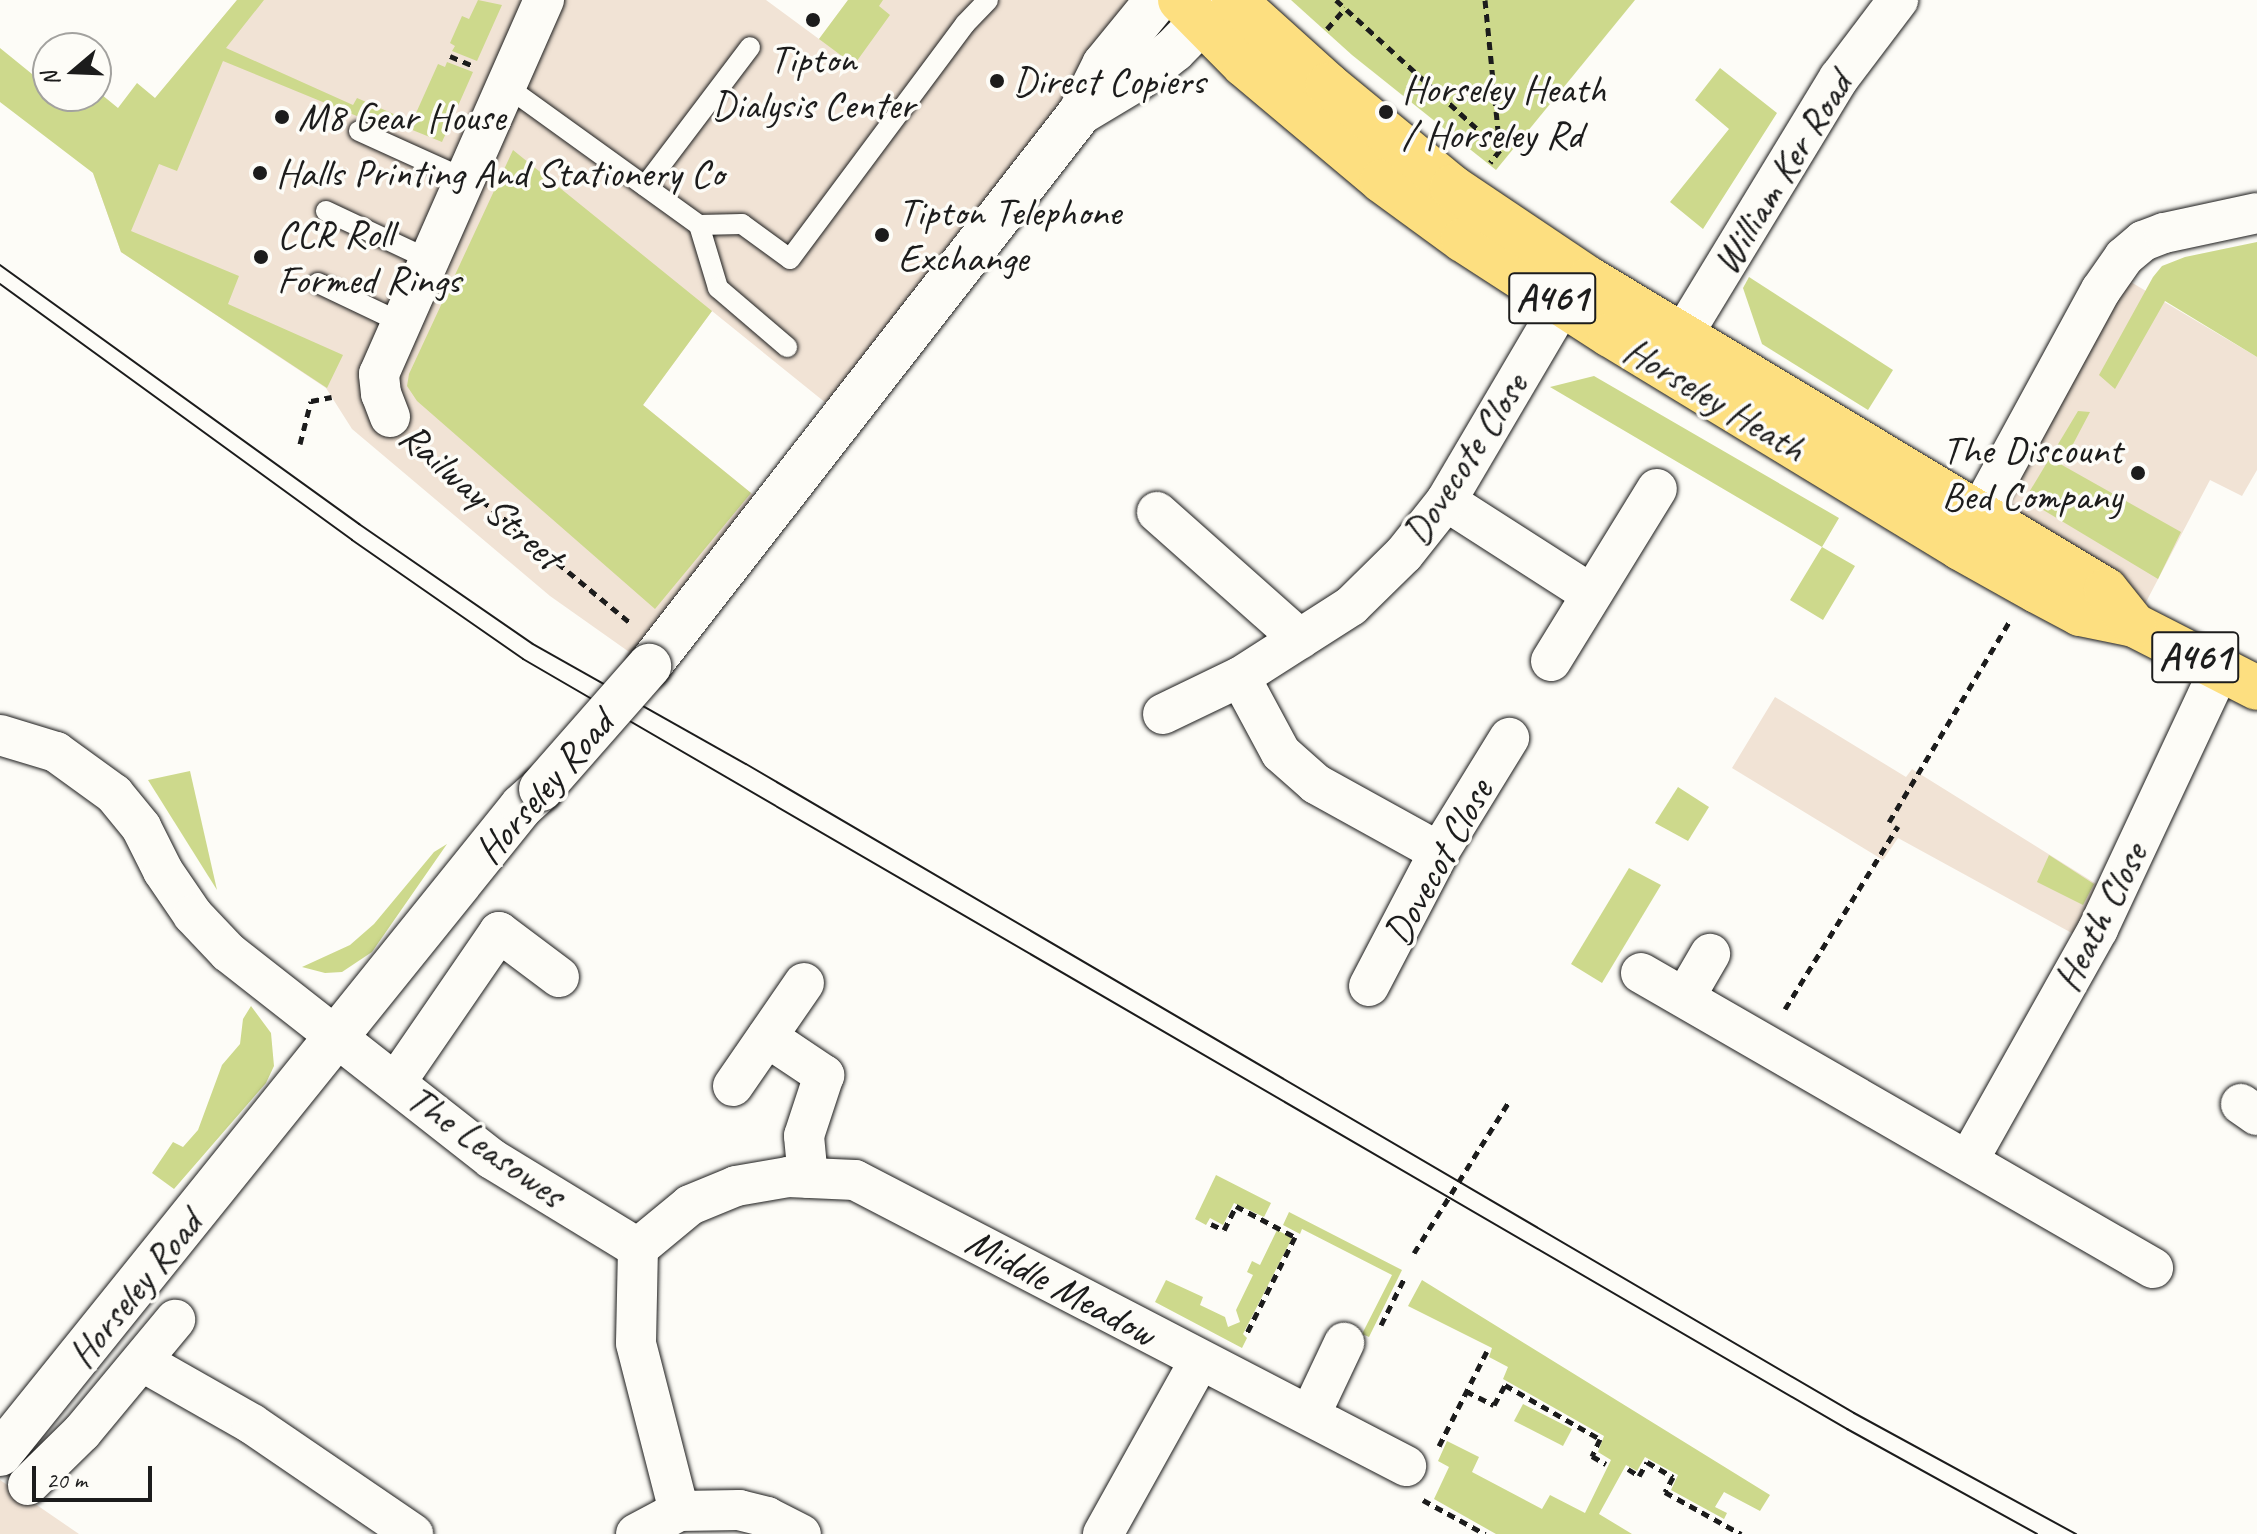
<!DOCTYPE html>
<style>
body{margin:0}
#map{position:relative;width:2257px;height:1534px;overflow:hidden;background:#fdfcf7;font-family:Caveat,sans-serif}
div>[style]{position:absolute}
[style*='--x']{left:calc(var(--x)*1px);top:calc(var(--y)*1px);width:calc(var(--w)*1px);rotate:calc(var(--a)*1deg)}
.built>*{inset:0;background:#f1e3d5}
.green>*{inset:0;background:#cdd98c}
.path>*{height:5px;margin-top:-2.5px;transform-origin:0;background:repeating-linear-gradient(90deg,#1c1c1c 0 8px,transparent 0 14px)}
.roads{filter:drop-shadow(0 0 2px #1c1c1c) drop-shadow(0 0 2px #1c1c1c)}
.lane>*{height:20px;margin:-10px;padding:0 10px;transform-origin:10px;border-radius:10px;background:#fdfcf7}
.street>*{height:40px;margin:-20px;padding:0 20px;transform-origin:20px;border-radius:20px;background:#fdfcf7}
.secondary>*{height:44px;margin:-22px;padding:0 22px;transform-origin:22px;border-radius:22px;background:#fdfcf7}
.highway>*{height:44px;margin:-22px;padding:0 22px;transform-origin:22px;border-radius:22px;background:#fddf80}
.tram>*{height:2px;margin:-1px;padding:0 1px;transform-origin:1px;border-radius:1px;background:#1c1c1c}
.path-bridge>*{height:5px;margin-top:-2.5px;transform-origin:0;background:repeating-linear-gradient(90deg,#1c1c1c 0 8px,transparent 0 14px)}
.bridges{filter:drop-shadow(0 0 2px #1c1c1c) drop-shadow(0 0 2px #1c1c1c)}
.secondary-bridge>*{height:44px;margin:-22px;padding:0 22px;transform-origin:22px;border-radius:22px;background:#fdfcf7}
.dots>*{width:22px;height:22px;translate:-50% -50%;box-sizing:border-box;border:4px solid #fdfcf7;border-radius:50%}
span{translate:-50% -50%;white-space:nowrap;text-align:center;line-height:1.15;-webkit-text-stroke:7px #fdfcf7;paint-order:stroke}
.shield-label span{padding:2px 6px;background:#fdfcf7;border:2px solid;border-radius:6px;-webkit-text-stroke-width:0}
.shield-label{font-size:38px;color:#1c1c1c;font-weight:700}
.poi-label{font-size:40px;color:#1c1c1c}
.left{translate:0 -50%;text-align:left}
.right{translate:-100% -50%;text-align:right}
.street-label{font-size:40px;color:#1c1c1c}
.north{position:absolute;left:32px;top:32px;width:80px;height:80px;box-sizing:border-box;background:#fdfcf7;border:2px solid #a3a29f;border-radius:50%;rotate:251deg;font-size:22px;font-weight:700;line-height:32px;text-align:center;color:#1c1c1c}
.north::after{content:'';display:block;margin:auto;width:28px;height:36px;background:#1c1c1c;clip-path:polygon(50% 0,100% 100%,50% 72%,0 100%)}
.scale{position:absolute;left:32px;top:1466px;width:120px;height:36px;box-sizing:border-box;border:4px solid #1c1c1c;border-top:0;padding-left:10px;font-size:24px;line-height:28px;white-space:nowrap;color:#1c1c1c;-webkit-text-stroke:6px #fdfcf7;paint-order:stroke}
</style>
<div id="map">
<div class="built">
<div style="clip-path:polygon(237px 0,766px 0,819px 39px,848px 0,1184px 0,842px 416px,712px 311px,643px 405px,772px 510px,649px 666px,550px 596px,352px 429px,326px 388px,121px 252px,93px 173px)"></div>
<div style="clip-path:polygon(2114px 272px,2257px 357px,2257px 470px,2242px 496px,2210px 480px,2134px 625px,1969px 532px)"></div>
<div style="clip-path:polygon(1775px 697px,1906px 777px,1912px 769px,2114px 895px,2090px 943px,1898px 838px,1883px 860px,1732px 768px)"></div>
<div style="clip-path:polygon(0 1480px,12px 1488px,79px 1534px,0 1534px)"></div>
</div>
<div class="green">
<div style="clip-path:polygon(237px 0,264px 0,226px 48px,353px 105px,357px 98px,412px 122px,438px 64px,445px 67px,447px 62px,473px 72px,442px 142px,368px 112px,364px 119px,223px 61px,177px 171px,159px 164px,131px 231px,239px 276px,228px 304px,343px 355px,327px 388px,121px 252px,93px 173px,0 102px,0 48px,48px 87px,48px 96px,60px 96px,74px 107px,84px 96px,96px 96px,96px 90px,118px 108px,137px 83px,155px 98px)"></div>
<div style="clip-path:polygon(478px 0,502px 5px,477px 61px,452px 51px,455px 46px,450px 43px,462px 16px,469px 19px)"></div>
<div style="clip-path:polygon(848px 0,883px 0,879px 6px,890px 15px,854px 65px,819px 39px)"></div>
<div style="clip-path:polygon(1291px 0,1635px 0,1496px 170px,1352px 55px)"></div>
<div style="clip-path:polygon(1720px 68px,1777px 113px,1703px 229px,1670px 202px,1729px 129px,1695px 100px)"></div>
<div style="clip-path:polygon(513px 150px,712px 311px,643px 405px,751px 493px,655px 609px,417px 401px,407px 386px,409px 374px)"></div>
<div style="clip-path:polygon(2257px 242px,2257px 357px,2165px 301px,2115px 389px,2099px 375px,2153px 277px,2162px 266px,2185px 257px)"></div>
<div style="clip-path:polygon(1749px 277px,1893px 370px,1868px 410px,1762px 344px,1743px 288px)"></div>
<div style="clip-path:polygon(1594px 376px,1839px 518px,1822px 547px,1855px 566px,1823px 620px,1790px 600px,1822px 547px,1550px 387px)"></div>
<div style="clip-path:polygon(2078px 411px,2090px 412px,2062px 465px,2181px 532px,2158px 579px,2025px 499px)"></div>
<div style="clip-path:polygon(190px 771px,217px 890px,148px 780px)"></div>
<div style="clip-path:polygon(1678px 787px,1709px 807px,1688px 841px,1655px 823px)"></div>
<div style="clip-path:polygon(447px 844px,372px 952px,342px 972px,325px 973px,302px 967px,350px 945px,374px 924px,434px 852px)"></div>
<div style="clip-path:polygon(2049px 855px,2094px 884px,2083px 905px,2037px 882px)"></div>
<div style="clip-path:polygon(1629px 868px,1661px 885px,1602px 983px,1571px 964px)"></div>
<div style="clip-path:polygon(251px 1006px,271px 1033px,274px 1066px,266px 1083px,174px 1189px,152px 1173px,173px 1142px,183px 1147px,198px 1130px,222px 1065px,240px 1044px,243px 1019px)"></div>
<div style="clip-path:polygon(1216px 1175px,1271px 1203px,1264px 1217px,1234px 1203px,1223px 1225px,1210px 1218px,1206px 1225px,1195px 1219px)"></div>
<div style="clip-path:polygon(1289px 1212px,1402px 1270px,1369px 1337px,1362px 1334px,1392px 1275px,1302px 1229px,1300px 1234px,1283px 1225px)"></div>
<div style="clip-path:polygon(1277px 1230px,1292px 1238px,1243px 1334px,1247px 1338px,1242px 1348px,1155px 1302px,1166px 1280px,1203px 1297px,1200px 1305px,1225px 1317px,1228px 1327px,1240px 1322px,1236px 1310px,1253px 1275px,1247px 1272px,1252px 1261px,1260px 1265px)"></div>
<div style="clip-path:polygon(1422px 1280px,1770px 1495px,1760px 1511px,1724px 1492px,1715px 1507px,1727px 1513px,1724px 1519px,1671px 1490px,1678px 1475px,1645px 1457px,1637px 1471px,1626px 1465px,1599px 1514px,1632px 1534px,1496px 1534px,1434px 1499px,1449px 1467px,1438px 1461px,1447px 1441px,1479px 1457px,1472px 1472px,1542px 1509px,1550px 1495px,1585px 1513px,1611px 1460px,1598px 1452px,1604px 1436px,1503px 1379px,1508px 1367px,1489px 1357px,1492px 1348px,1408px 1306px)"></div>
<div style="clip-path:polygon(1523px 1404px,1572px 1429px,1563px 1446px,1514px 1421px)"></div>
</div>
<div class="path">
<div style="--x:1336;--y:0;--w:222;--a:42.4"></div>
<div style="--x:1485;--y:0;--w:151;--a:84.3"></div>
<div style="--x:1500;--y:150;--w:16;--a:128"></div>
<div style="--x:1327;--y:29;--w:28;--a:-49"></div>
<div style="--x:450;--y:56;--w:23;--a:23"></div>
<div style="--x:300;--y:444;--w:44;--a:-75.7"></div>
<div style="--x:311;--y:401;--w:21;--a:-11"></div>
<div style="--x:417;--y:447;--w:278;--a:39.5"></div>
<div style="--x:1889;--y:822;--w:235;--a:-59"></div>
<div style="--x:1785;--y:1009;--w:215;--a:-58.3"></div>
<div style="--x:1211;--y:1224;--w:14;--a:25"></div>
<div style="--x:1224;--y:1230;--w:27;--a:-63"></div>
<div style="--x:1236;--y:1206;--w:67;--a:27.7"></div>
<div style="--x:1295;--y:1237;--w:110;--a:116.6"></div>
<div style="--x:1381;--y:1325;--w:54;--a:-63.4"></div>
<div style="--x:1466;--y:1391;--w:31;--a:27"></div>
<div style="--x:1494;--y:1405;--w:23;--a:-61"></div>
<div style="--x:1505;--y:1385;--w:109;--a:29.6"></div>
<div style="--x:1600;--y:1439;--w:19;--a:115"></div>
<div style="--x:1592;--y:1456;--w:16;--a:30"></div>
<div style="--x:1439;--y:1446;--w:106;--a:-63.2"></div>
<div style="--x:1628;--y:1469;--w:13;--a:32"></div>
<div style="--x:1639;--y:1476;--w:16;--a:-60"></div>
<div style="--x:1647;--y:1462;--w:30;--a:30"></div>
<div style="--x:1673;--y:1477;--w:17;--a:118"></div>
<div style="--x:1665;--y:1492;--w:87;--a:28.9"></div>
<div style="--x:1423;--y:1500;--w:71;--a:28.7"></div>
</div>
<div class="roads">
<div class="lane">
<div style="--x:506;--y:86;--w:238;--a:35.8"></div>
<div style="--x:699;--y:225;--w:43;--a:-1.3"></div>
<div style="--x:742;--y:224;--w:59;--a:36.1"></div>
<div style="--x:790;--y:259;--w:293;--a:-53.3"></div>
<div style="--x:965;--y:24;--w:33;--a:-46"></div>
<div style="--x:359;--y:131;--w:116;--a:24.4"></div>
<div style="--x:645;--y:186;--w:174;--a:-52.9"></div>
<div style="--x:326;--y:211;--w:115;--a:25.2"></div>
<div style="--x:699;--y:225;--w:66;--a:73.2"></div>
<div style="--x:718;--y:288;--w:91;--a:40.5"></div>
<div style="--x:318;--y:283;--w:93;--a:25.5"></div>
</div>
<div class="street">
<div style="--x:1665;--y:364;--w:335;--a:-58.7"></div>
<div style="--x:1839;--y:78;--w:98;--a:-52.9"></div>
<div style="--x:390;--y:417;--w:25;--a:-111"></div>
<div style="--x:381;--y:394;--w:20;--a:-96"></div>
<div style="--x:379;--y:374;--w:409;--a:-66.2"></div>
<div style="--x:1446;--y:501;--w:172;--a:32.7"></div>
<div style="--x:1157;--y:512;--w:191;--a:41.6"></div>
<div style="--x:1964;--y:541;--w:286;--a:-61.4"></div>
<div style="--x:2101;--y:290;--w:40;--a:-55.1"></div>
<div style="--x:2124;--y:257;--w:25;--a:-40"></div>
<div style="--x:2143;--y:241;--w:22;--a:-21"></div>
<div style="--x:2164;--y:233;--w:95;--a:-12.1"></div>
<div style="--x:1551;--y:661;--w:202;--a:-58.4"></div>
<div style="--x:1240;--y:677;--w:86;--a:61.7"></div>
<div style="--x:1281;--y:753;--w:47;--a:41.5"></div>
<div style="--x:1316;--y:784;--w:141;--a:28.9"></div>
<div style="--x:1163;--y:714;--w:85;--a:-25.7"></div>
<div style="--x:1240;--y:677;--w:132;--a:-32.6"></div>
<div style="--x:1351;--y:606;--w:74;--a:-44.5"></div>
<div style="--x:1404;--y:554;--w:68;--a:-51.6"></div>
<div style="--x:1446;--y:501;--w:260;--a:-59.5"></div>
<div style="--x:0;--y:735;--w:59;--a:16.9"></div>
<div style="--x:56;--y:752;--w:72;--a:35.9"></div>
<div style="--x:114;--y:794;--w:43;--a:50.7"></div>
<div style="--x:141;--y:827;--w:49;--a:63.4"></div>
<div style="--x:163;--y:871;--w:53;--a:55.7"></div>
<div style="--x:193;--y:915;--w:51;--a:46.6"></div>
<div style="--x:228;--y:952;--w:335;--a:38.1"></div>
<div style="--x:492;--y:1159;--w:171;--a:31.4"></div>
<div style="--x:1641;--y:973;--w:591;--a:29.95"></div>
<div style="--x:1369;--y:986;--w:151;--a:-62.4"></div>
<div style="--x:1439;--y:852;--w:134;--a:-58.4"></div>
<div style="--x:1685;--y:997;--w:50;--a:-59.8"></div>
<div style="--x:767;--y:1037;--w:69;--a:33.7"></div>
<div style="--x:824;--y:1075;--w:64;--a:108.2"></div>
<div style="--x:804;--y:1136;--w:42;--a:84.6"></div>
<div style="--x:396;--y:1082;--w:182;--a:-55.5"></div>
<div style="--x:499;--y:932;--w:75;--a:36.9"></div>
<div style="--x:733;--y:1086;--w:125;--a:-55.4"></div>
<div style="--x:2241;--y:1104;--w:19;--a:35"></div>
<div style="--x:1969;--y:1159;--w:264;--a:-60.7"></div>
<div style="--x:2098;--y:929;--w:287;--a:-64.9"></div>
<div style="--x:143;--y:1362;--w:125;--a:29.6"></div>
<div style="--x:252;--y:1424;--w:195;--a:34.3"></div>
<div style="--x:1310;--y:1415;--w:80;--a:-64.7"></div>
<div style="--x:28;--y:1485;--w:76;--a:-44.5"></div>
<div style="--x:82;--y:1432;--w:146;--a:-50.3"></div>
<div style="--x:679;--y:1511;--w:173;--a:-104.4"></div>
<div style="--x:636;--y:1343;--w:95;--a:-88.8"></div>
<div style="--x:638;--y:1248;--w:67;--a:-39.6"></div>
<div style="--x:690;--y:1205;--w:50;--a:-22.4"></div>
<div style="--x:736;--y:1186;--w:53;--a:-9.8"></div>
<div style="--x:788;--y:1177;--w:67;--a:2.6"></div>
<div style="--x:855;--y:1180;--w:621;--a:27.43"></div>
<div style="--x:636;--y:1534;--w:49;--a:-28.1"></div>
<div style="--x:679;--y:1511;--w:60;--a:-1"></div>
<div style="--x:739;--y:1510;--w:29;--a:14"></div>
<div style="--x:767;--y:1517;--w:38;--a:27"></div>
<div style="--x:1103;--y:1534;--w:199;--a:-60.9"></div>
</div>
<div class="secondary">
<div style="--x:1080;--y:113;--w:70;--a:-31"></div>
<div style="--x:1140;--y:77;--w:43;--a:-38.5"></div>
<div style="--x:1174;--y:50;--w:70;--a:-45.6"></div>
<div style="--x:649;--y:666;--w:701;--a:-52.07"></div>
<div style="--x:1080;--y:113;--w:54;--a:-63.4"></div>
<div style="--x:1104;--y:65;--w:84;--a:-50.8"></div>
<div style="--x:0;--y:1454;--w:832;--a:-51.15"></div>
<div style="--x:522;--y:806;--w:25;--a:-42"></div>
</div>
<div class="highway">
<div style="--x:1180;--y:0;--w:91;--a:45.4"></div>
<div style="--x:1244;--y:65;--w:180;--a:40"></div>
<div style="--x:1382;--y:181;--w:100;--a:36.1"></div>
<div style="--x:1463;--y:240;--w:175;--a:32.9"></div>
<div style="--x:1610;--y:335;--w:410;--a:31.3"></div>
<div style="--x:1960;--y:548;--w:88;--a:29.2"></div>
<div style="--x:2037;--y:591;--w:49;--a:28.1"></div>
<div style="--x:2080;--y:614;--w:55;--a:11.5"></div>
<div style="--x:2134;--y:625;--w:138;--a:27.1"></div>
<div style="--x:1234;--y:0;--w:127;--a:42.1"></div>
<div style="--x:1328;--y:85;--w:161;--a:39.4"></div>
<div style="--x:1452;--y:187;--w:165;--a:33.9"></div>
<div style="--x:1589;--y:279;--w:603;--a:31.03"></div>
<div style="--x:2106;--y:590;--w:45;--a:51.3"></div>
</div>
</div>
<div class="tram">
<div style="--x:0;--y:265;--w:443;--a:35.8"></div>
<div style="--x:359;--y:524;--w:211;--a:34.6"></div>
<div style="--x:533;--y:644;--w:244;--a:29.4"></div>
<div style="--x:746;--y:764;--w:1284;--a:30.36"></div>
<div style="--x:1854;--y:1413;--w:253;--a:28.6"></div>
<div style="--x:0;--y:284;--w:435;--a:36"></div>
<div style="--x:352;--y:540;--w:208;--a:34.8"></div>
<div style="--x:523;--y:659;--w:1532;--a:30.18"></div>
<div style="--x:1847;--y:1429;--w:217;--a:28.9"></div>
</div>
<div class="path-bridge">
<div style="--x:1414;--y:1253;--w:177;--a:-57.9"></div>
</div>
<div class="bridges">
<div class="secondary-bridge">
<div style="--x:541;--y:789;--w:164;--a:-48.7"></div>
</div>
</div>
<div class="dots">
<div style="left:813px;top:20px;background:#1c1c1c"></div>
<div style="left:997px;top:81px;background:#1c1c1c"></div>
<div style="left:1386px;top:112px;background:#1c1c1c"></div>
<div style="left:282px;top:117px;background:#1c1c1c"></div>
<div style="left:260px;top:173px;background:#1c1c1c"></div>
<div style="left:882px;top:235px;background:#1c1c1c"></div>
<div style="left:261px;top:257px;background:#1c1c1c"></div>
<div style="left:2138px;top:473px;background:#1c1c1c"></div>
</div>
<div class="shield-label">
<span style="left:1552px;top:298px">A461</span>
<span style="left:2195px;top:657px">A461</span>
</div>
<div class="poi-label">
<span style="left:813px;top:82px">Tipton<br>Dialysis Center</span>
<span class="left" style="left:1013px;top:81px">Direct Copiers</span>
<span class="left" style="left:1402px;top:112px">Horseley Heath<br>/ Horseley Rd</span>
<span class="left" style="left:298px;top:117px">M8 Gear House</span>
<span class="left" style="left:276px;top:173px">Halls Printing And Stationery Co</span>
<span class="left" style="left:898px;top:235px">Tipton Telephone<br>Exchange</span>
<span class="left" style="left:277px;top:257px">CCR Roll<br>Formed Rings</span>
<span class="right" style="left:2122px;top:473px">The Discount<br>Bed Company</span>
</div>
<div class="street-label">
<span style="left:1782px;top:173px;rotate:-58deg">William Ker Road</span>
<span style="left:1715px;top:399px;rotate:31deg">Horseley Heath</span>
<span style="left:1465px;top:459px;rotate:-57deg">Dovecote Close</span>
<span style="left:481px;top:496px;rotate:41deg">Railway Street</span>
<span style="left:544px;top:787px;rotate:-49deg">Horseley Road</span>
<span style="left:1438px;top:862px;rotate:-61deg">Dovecot Close</span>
<span style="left:2100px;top:917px;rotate:-63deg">Heath Close</span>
<span style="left:486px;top:1146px;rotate:35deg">The Leasowes</span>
<span style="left:1061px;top:1287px;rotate:28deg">Middle Meadow</span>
<span style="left:135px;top:1289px;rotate:-51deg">Horseley Road</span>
</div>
<div class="north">N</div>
<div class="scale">20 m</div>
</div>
